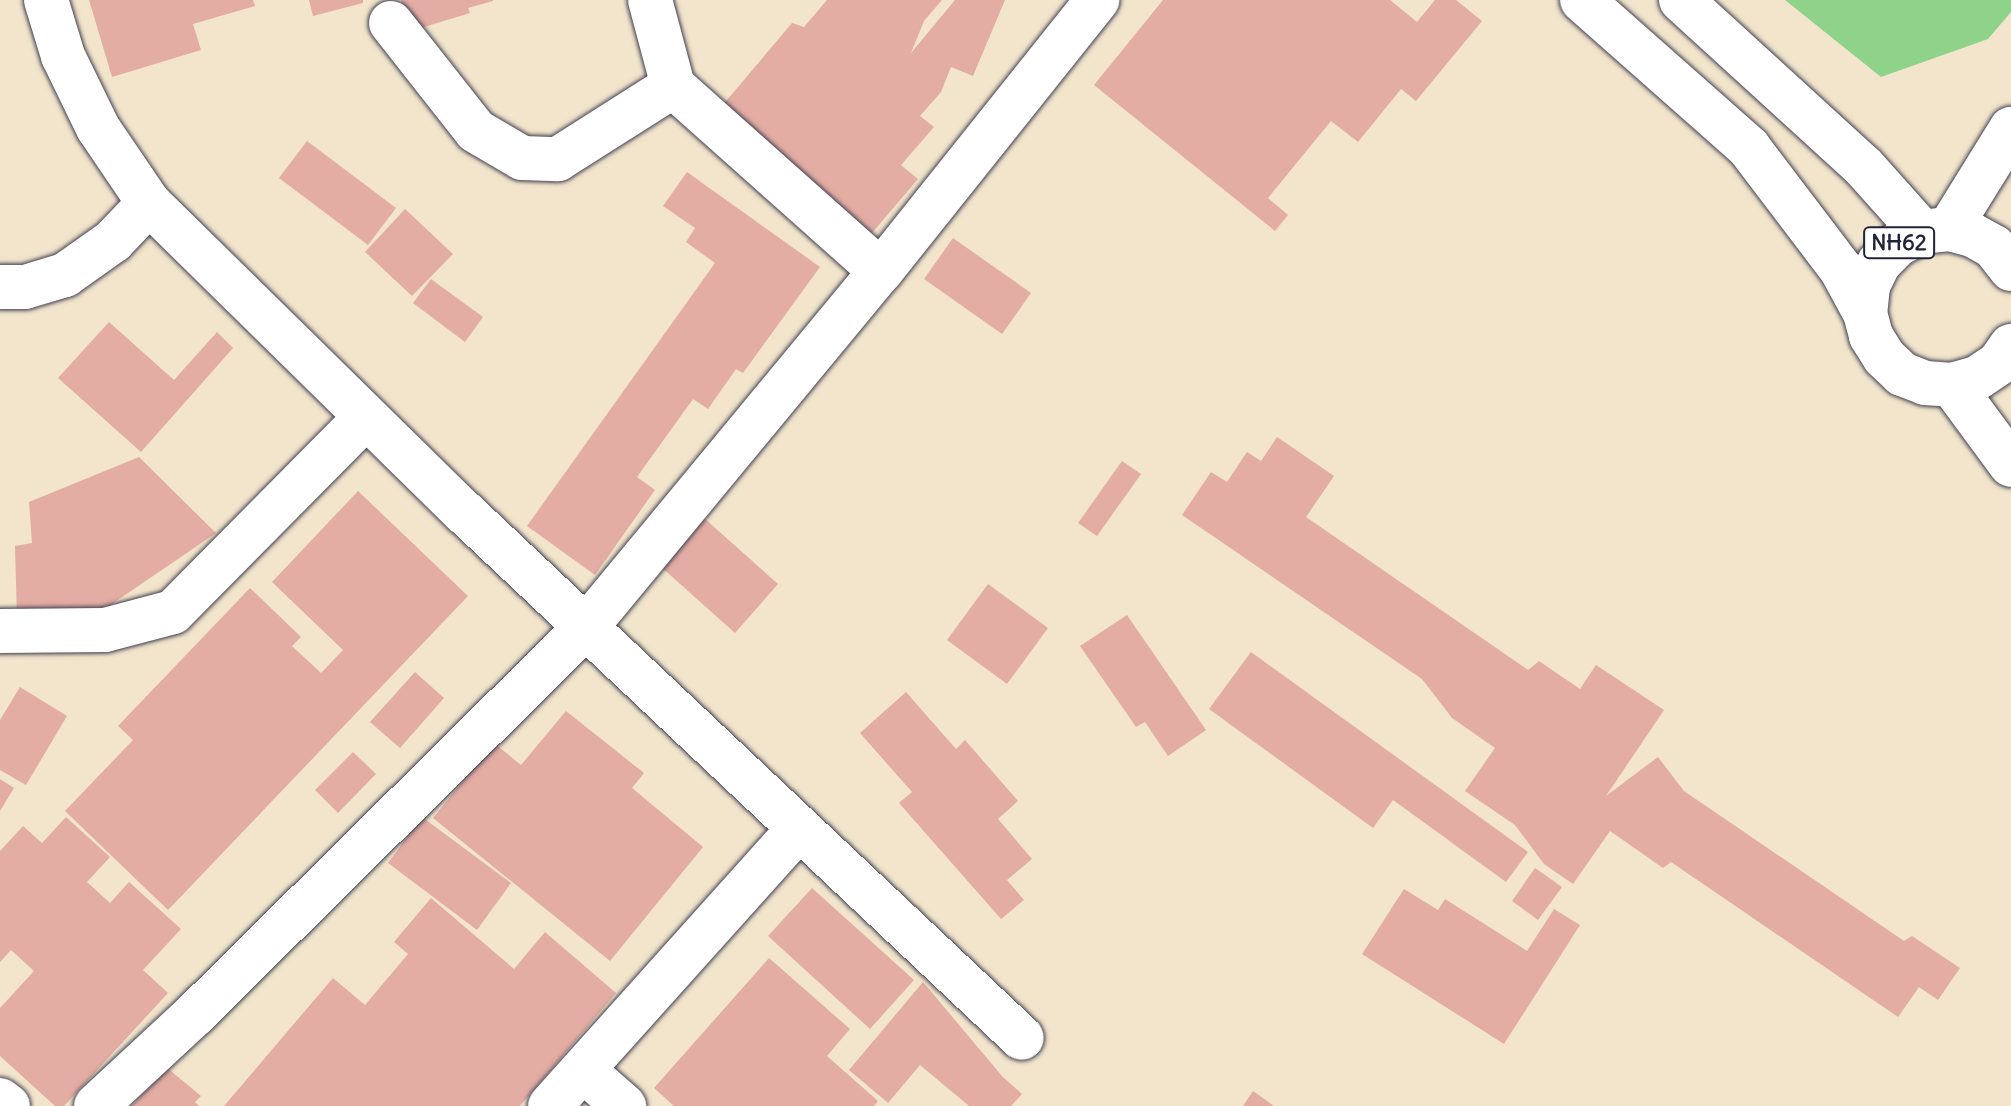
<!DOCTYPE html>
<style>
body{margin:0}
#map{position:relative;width:2011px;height:1106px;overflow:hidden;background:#f2e5cb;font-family:Delius,sans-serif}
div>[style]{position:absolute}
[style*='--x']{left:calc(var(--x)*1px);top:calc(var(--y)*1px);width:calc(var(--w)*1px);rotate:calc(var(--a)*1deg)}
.green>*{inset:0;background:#8fd38b}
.building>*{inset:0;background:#e3ada3}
.roads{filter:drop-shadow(0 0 2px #413f51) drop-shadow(0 0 2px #413f51)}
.minor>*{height:44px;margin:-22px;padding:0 22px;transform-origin:22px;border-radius:22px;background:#fff}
.highway>*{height:44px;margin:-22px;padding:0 22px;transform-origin:22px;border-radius:22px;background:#fff}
span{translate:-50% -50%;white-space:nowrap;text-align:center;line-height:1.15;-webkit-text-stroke:8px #fff;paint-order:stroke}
.shield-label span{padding:2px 6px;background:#fff;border:2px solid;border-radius:6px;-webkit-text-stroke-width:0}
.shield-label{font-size:22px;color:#22223b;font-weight:700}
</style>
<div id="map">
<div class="green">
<div style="clip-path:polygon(1785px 0,2011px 0,2011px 12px,1988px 39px,1881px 77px)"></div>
</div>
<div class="building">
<div style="clip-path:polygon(89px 0,253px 0,255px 6px,193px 24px,201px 50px,112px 77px)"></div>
<div style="clip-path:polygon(309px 0,363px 0,363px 3px,313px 16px)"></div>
<div style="clip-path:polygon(401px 0,493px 0,493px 1px,468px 8px,470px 13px,411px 31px)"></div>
<div style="clip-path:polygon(827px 0,942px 0,924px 21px,911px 53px,955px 0,1005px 0,973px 76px,951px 67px,941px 92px,920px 116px,934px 127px,901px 165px,918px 179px,872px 233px,758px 137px,716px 113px,792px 23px,804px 27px)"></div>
<div style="clip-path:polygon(1163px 0,1390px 0,1417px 22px,1435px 0,1456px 0,1482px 21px,1416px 101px,1401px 89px,1358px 142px,1331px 121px,1268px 198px,1288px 215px,1275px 231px,1094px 85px)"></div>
<div style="clip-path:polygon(307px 141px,396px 208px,368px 245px,279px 178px)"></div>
<div style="clip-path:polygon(687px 172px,820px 267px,743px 373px,736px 369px,708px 409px,693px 399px,637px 477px,655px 490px,595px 575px,527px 526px,715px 263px,686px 242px,695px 228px,663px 206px)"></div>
<div style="clip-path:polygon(405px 209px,453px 254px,412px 296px,365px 252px)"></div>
<div style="clip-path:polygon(953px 238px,1031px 293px,1002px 334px,924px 279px)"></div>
<div style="clip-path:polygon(431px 279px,483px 317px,465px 342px,413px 303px)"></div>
<div style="clip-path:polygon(109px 322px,174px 380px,217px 332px,233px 348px,141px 452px,58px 378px)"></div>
<div style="clip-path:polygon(1277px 437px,1334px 476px,1306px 517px,1528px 670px,1539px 661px,1580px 689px,1596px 665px,1664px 710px,1606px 796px,1658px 757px,1684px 791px,1904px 941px,1912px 936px,1960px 968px,1938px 1000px,1919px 987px,1898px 1017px,1671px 862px,1663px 868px,1610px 831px,1573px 884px,1544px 864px,1515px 825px,1465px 791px,1495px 748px,1452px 718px,1422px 679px,1182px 515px,1211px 472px,1227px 482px,1247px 452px,1261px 461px)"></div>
<div style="clip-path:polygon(139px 457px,216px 533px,109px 606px,17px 619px,15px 546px,32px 543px,29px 502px)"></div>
<div style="clip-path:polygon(1122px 461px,1141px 474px,1097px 536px,1078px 523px)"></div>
<div style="clip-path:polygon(358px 491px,468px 596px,168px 910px,65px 811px,133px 740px,118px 726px,250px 588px,301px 637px,292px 646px,321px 673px,343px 650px,272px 582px)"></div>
<div style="clip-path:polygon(704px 518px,778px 584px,735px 633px,660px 566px)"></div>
<div style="clip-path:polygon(988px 584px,1048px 628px,1007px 684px,947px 640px)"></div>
<div style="clip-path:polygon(1127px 615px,1206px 730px,1168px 756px,1145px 722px,1136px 727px,1080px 646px)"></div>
<div style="clip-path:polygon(1251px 652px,1528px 852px,1506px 882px,1393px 800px,1373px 828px,1209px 709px)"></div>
<div style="clip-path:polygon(415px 672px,444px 698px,400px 748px,370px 722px)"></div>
<div style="clip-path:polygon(20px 687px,67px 716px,26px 785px,0 770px,0 720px)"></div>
<div style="clip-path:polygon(906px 692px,956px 749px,965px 740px,1018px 801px,998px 819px,1032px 859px,1007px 880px,1024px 900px,1001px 919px,899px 803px,912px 792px,860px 733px)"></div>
<div style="clip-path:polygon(566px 711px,644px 773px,632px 788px,703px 847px,610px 961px,433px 818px,494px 743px,521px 765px)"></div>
<div style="clip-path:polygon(353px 752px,376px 774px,338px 813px,315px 790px)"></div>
<div style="clip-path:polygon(0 779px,14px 788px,0 811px)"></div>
<div style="clip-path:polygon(66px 817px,110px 857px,87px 882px,110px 903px,129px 882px,181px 929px,143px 970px,168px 993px,64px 1106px,55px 1106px,0 1056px,0 1008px,34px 971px,11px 950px,0 962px,0 851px,23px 826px,42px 843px)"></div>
<div style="clip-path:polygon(422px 817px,511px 883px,477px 930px,388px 863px)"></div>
<div style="clip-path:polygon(1535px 868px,1562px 887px,1538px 920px,1512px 901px)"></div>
<div style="clip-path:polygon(812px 888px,914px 980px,870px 1029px,768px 936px)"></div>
<div style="clip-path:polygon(1404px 889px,1438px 910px,1445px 899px,1527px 951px,1554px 909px,1580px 925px,1504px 1044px,1362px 954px)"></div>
<div style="clip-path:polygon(431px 898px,514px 969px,545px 932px,616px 993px,520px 1106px,224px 1106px,333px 978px,365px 1005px,408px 954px,394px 942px)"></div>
<div style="clip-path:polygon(769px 958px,850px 1029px,827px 1056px,878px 1101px,874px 1106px,674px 1106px,654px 1088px)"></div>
<div style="clip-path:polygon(923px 982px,1002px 1076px,1022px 1094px,1011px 1106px,969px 1106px,920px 1065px,888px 1103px,849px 1070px)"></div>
<div style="clip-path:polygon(166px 1067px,201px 1096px,195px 1102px,199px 1106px,132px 1106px)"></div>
<div style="clip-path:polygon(1253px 1091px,1274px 1106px,1243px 1106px)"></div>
</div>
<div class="roads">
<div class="minor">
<div style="--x:46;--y:0;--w:59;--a:73.1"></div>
<div style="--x:63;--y:56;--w:80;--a:64.1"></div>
<div style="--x:98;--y:128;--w:91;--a:55.8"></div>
<div style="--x:149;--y:203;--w:443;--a:44.5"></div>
<div style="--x:465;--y:513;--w:765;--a:43.31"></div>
<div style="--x:650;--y:0;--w:89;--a:75"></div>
<div style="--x:673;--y:86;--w:278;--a:41.7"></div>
<div style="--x:1582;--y:0;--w:223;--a:41.5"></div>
<div style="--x:1749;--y:148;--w:152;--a:52.8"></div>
<div style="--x:1841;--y:269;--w:50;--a:61.4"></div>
<div style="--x:1681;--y:0;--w:246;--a:42.4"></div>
<div style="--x:1863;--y:166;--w:89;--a:48.2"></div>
<div style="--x:391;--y:23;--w:137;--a:51.8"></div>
<div style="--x:476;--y:131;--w:53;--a:30.4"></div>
<div style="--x:522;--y:158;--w:36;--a:2"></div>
<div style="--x:558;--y:159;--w:136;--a:-32.4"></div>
<div style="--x:0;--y:287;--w:25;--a:0"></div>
<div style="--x:25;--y:287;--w:42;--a:-16.7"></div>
<div style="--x:65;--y:275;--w:59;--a:-35.3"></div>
<div style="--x:113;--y:241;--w:52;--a:-46.5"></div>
<div style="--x:0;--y:631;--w:105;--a:-0.5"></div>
<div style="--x:105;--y:630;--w:70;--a:-14.8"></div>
<div style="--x:173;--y:612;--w:274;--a:-45.3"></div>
<div style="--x:583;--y:1070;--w:55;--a:41.3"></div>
<div style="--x:0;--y:1100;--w:10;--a:37"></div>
<div style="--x:96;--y:1106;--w:135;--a:-42.9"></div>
<div style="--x:195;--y:1014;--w:552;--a:-44.71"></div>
<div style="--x:587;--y:626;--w:461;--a:-50.4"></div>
<div style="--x:881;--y:271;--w:347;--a:-51.4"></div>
<div style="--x:550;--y:1106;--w:373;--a:-48.1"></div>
</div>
<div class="highway">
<div style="--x:1949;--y:229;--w:118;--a:-58.2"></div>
<div style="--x:2011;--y:269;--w:28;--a:-128"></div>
<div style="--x:1994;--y:247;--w:25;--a:-151"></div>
<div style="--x:1972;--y:235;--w:24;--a:-165"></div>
<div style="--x:1949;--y:229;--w:27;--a:174"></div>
<div style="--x:1922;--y:232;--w:27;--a:153"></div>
<div style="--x:1898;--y:244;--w:27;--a:135"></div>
<div style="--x:1879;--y:263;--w:25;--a:116"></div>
<div style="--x:1868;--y:286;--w:27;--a:96"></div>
<div style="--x:1865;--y:313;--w:24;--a:75"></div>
<div style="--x:1871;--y:336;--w:25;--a:58"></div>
<div style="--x:1884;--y:357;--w:25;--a:43"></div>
<div style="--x:1902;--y:374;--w:25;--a:21"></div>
<div style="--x:1925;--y:383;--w:27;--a:4"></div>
<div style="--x:1952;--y:385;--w:26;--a:-16"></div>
<div style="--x:1977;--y:378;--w:27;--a:-34"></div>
<div style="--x:1999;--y:363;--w:21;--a:-55"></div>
<div style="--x:1952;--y:385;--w:99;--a:53.6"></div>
</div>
</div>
<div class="shield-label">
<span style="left:1899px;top:243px">NH62</span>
</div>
</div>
